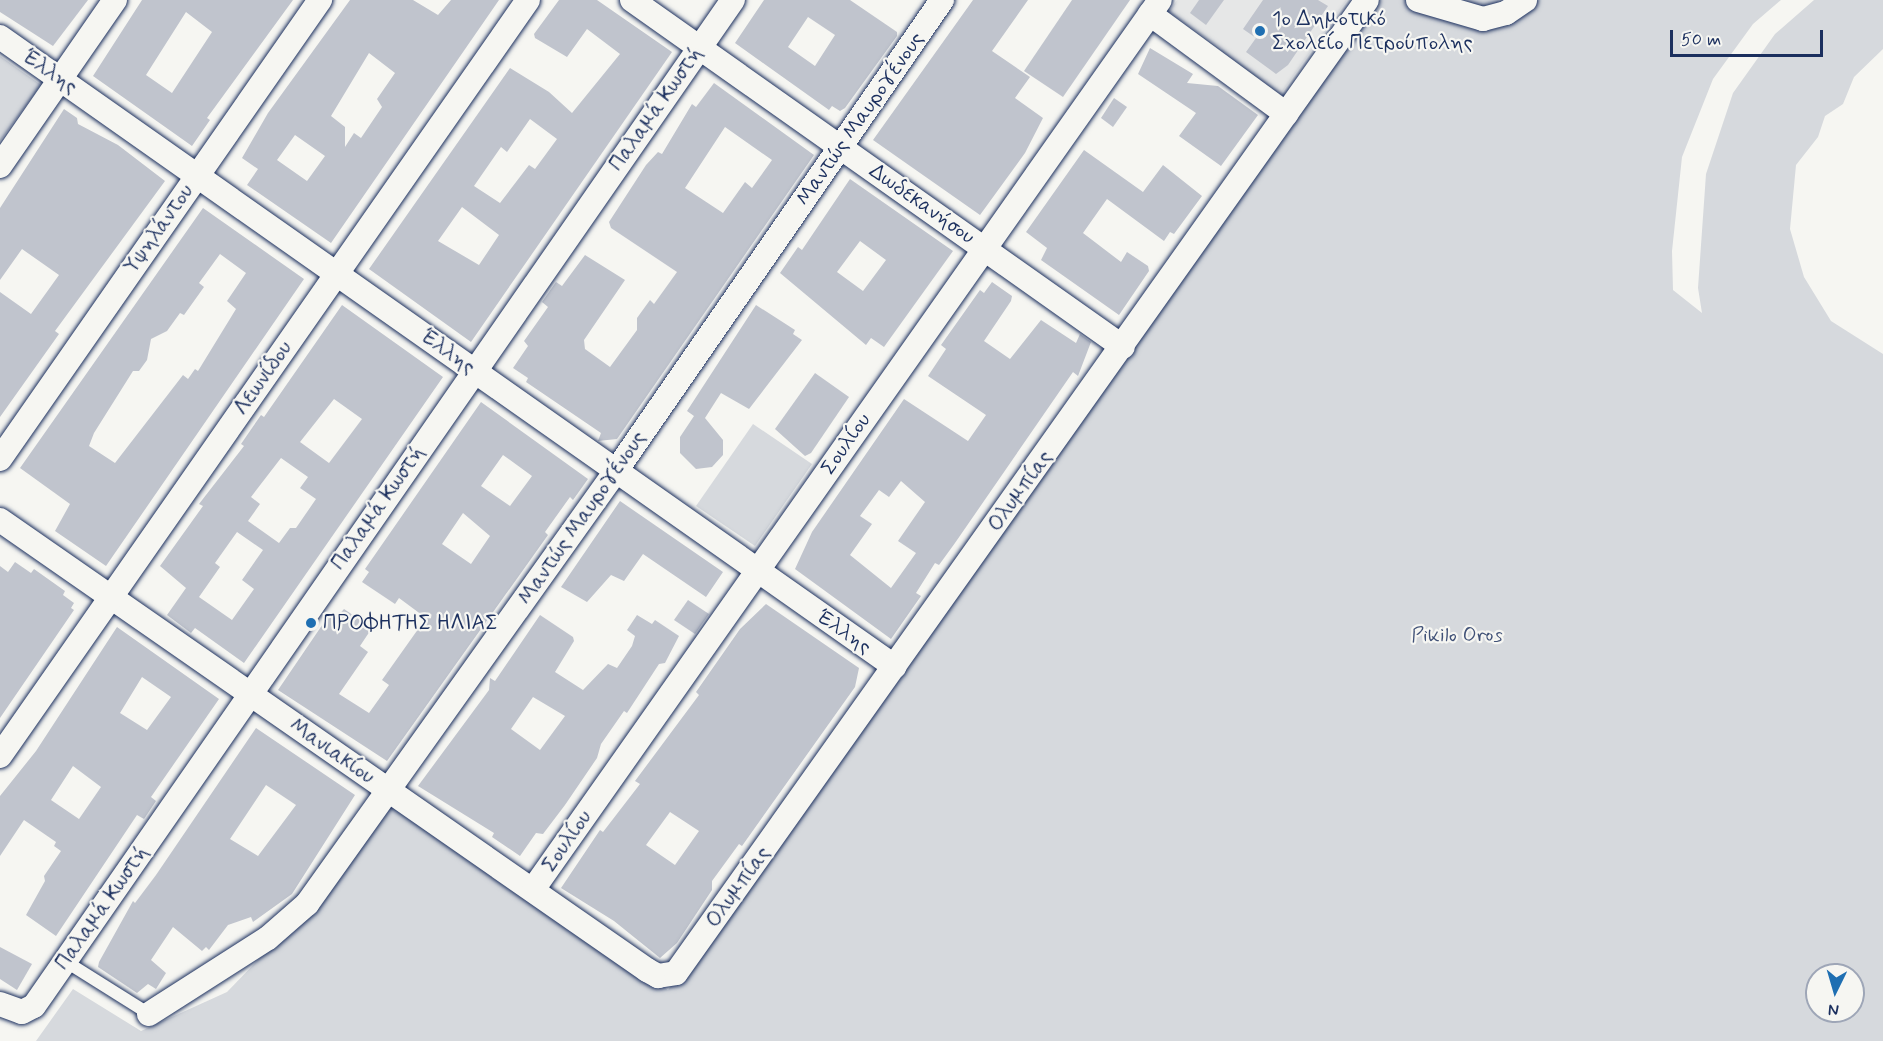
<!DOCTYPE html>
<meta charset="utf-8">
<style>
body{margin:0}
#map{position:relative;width:1883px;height:1041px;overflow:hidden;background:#f6f6f2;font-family:Mynerve,sans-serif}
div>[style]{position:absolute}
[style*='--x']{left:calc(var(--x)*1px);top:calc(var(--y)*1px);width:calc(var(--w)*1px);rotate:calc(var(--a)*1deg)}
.built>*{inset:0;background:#e6e7e7}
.green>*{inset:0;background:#d6d9dd}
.building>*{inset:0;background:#c0c4cd}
.roads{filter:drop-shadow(0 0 2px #1b2f5e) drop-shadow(0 0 2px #1b2f5e)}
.lane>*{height:12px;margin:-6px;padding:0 6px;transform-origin:6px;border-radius:6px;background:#f6f6f2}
.street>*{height:24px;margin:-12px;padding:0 12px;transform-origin:12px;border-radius:12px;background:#f6f6f2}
.dots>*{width:16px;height:16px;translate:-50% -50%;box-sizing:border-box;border:3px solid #f6f6f2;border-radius:50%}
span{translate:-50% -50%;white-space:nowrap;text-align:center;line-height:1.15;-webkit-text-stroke:4.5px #f6f6f2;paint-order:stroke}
.poi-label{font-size:21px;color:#1b2f5e}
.left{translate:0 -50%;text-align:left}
.street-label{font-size:21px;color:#1b2f5e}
.park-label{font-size:21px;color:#405177}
.north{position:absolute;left:1805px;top:963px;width:60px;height:60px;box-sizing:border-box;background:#f6f6f2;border:2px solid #9ea6b7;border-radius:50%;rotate:185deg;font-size:16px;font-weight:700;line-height:24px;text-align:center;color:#1b2f5e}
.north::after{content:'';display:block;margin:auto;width:21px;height:27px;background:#1f6fb2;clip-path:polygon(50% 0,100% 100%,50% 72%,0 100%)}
.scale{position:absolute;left:1670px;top:30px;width:153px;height:27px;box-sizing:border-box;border:3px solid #1b2f5e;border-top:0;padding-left:8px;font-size:18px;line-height:21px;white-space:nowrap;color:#1b2f5e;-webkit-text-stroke:4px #f6f6f2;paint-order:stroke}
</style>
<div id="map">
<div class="built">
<div style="clip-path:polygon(1177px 0,1347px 0,1280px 95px,1219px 54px,1222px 49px,1169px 12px)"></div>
</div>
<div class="green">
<div style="clip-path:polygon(evenodd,1378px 0,1499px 0,1487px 23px,1523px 14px,1539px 0,1781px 0,1753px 24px,1713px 79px,1682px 157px,1672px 251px,1673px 290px,1702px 313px,1698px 288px,1706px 174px,1733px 93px,1775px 34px,1814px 0,1883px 0,1883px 49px,1854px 77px,1843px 104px,1825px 116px,1818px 137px,1796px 165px,1790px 229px,1804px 277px,1831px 321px,1883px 354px,1883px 1041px,36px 1041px,73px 989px,141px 1031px,227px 992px,279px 938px,315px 914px,391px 803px,668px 990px,901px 676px,1378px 0,1817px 975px,1853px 975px,1853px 1011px,1817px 1011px,1817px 975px)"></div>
<div style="clip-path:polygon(0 56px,41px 85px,0 141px)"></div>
<div style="clip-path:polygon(753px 424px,812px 464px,755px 546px,696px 506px)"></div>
</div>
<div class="building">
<div style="clip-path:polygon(0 0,88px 0,53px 46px,0 12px)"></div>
<div style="clip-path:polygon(evenodd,142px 0,293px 0,207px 118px,210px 120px,192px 146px,93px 76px,142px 0,186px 12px,212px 32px,172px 93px,146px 75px,186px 12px)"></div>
<div style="clip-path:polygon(evenodd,350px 0,413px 0,438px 15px,451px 0,499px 0,331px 243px,247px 185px,258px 169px,242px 158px,268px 113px,350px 0,369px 53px,395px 73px,377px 99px,382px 107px,361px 138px,354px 133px,345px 147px,345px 127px,331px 116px,369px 53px,350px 0,295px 135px,325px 156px,307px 181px,277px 160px,295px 135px)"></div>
<div style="clip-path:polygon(evenodd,559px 0,597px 0,672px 52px,471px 342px,369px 269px,510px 68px,549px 92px,572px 113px,620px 54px,587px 29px,567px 57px,535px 38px,534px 34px,559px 0,530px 119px,557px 139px,535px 169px,529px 165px,500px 203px,474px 186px,501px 147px,507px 152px,530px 119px,559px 0,462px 207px,499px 235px,479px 265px,438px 241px,462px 207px)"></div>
<div style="clip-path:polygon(evenodd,764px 0,850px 0,897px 32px,897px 36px,845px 108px,840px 111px,832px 106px,829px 110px,735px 43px,764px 0,808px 17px,835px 35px,815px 66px,788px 47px,808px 17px)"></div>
<div style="clip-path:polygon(973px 0,1028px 0,992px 51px,1030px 77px,1015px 98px,1043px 118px,1025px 153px,980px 215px,873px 140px)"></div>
<div style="clip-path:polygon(1072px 0,1130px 0,1063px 97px,1024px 71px)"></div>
<div style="clip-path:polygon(1199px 0,1224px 0,1206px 25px,1190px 13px)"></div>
<div style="clip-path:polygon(1263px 0,1318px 0,1328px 6px,1288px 65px,1276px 74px,1246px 52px,1256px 38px,1243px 29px)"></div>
<div style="clip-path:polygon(1150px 48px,1193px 74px,1187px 83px,1218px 86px,1258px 115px,1221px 166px,1179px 136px,1196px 113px,1138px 74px)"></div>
<div style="clip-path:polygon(evenodd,714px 83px,814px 155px,617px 439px,598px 441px,601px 433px,526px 382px,528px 378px,513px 368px,528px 346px,524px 341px,548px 307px,542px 302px,556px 282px,562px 286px,585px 255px,625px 280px,584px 340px,585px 349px,610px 367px,637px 330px,637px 318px,650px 300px,654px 304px,677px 272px,611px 228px,609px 222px,646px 165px,658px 152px,662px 154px,692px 104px,696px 107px,714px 83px,725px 127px,772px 160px,752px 188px,745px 182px,723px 213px,685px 188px,725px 127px)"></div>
<div style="clip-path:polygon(1114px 98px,1127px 107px,1113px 127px,1101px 118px)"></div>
<div style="clip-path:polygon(64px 109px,77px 118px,78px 124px,118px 145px,165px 181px,55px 331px,59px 334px,0 417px,0 292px,31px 314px,59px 275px,22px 249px,0 280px,0 208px)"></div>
<div style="clip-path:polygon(1084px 150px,1143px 192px,1163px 165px,1202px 196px,1174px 234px,1170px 232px,1164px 241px,1107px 199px,1083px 233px,1121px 262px,1127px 252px,1148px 266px,1149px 271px,1119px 315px,1041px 260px,1047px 248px,1026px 232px)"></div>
<div style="clip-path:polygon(evenodd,850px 179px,953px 251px,884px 347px,871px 338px,866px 345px,780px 273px,798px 247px,802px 250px,850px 179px,860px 241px,886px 260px,863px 291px,837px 272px,860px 241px)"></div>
<div style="clip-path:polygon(evenodd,203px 208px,304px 279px,106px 566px,55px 531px,70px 504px,20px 468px,203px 208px,220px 254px,246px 273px,227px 301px,236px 309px,198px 371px,195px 369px,188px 379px,183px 375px,115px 463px,89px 446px,94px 433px,133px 371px,139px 371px,147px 360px,151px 339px,167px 331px,180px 313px,184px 315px,204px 287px,199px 283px,220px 254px)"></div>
<div style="clip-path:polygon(evenodd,992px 282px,1012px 296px,1011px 301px,984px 341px,1010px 359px,1041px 320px,1076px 343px,1080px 334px,1091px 342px,1078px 376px,1073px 372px,955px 543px,939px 565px,935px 563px,916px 593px,921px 596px,891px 639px,795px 569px,812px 532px,904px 399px,968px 441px,986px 415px,928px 376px,946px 349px,941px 345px,980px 290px,984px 293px,992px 282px,901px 481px,925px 502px,898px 541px,916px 553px,891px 588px,850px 555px,872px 524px,860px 516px,879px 490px,889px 497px,901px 481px)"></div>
<div style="clip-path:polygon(evenodd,342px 305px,443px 377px,244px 663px,195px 628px,191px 633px,167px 615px,186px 588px,160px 566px,203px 506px,199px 504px,244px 446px,241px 444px,252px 428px,261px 415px,264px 417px,342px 305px,334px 399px,362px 419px,329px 463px,300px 442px,334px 399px,342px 305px,281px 458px,308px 477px,300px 488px,316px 499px,296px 528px,290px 528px,279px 543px,248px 521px,260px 504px,251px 497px,281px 458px,342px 305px,237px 532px,263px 550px,242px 580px,254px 589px,232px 620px,199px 597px,220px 567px,215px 563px,237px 532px)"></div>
<div style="clip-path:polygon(756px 305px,795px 330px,793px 334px,802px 340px,749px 409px,721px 393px,705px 418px,723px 440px,723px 455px,712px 467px,696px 469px,680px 453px,680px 437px,694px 416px,687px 411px)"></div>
<div style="clip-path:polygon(815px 373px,849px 397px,811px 453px,805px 456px,775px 429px)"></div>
<div style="clip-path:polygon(evenodd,481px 402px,588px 479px,573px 500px,570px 497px,545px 532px,548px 535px,387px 761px,278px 690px,329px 615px,335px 619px,344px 609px,372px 628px,360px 646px,368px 652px,339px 694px,369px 713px,389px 685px,382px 680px,426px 618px,399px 598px,395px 604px,362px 582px,369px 572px,365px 569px,481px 402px,503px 455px,532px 476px,510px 506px,481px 486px,503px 455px,481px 402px,463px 513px,490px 536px,471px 564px,442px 544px,463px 513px)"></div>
<div style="clip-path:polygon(620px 501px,723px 572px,706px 597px,643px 554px,624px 581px,611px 575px,587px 602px,561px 587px)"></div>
<div style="clip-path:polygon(15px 562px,31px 573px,34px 569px,65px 591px,63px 595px,74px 603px,71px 608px,74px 610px,0 718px,0 566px,8px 572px)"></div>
<div style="clip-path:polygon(688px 600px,709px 614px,695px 634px,674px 620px)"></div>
<div style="clip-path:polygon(evenodd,766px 604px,859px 668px,855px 687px,742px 846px,739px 844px,712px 881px,712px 890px,677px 943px,660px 958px,614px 921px,561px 888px,600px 830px,603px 832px,640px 784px,635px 781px,699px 695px,696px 692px,740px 629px,766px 604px,670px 812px,699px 831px,675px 865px,646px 845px,670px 812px)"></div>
<div style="clip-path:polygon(evenodd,540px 615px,573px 637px,574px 641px,555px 672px,583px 690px,608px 664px,617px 668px,632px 646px,635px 636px,627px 630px,637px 615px,652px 624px,655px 620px,679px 636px,665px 663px,659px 664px,627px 713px,624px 711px,601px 744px,597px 758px,565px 805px,543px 834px,536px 833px,520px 856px,492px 837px,494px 833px,418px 786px,489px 690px,490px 678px,495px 681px,540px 615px,533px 697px,565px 716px,540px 750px,511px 729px,533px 697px)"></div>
<div style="clip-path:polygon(evenodd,117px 627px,219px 699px,151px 797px,156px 801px,144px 819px,137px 815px,56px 936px,26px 915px,45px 881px,44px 876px,61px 851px,54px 846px,56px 842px,24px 820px,0 856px,0 796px,36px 751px,117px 627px,142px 677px,171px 697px,147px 730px,120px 713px,142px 677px,117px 627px,73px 766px,101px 787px,79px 819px,51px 800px,73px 766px)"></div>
<div style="clip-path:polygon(evenodd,256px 728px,355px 795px,292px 894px,253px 922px,251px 917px,228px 925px,209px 950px,206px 947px,202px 951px,173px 927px,151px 960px,166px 973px,156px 989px,148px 984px,137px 993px,98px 967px,99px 962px,133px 901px,135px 903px,156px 875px,256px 728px,266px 785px,296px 805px,258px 856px,230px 839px,266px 785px)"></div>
<div style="clip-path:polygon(0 947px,32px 964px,17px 990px,0 979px)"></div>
</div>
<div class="roads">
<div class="lane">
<div style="--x:65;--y:961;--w:99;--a:32.2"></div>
</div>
<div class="street">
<div style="--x:632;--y:0;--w:601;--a:35.25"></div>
<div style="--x:1418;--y:0;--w:68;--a:16.3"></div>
<div style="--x:1483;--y:19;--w:24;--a:-15"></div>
<div style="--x:1506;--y:13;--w:23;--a:-34"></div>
<div style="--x:1150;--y:14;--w:169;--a:36.3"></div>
<div style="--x:0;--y:37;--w:1094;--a:35.14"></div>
<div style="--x:0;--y:166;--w:202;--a:-55.3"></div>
<div style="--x:0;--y:459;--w:560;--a:-55.12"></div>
<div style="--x:0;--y:520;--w:788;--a:34.82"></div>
<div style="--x:647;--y:970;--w:13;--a:29"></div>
<div style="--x:658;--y:976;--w:18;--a:-9"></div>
<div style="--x:676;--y:973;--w:1193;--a:-54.62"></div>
<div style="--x:0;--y:756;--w:922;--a:-55.07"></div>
<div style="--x:534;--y:888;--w:1086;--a:-54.82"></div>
<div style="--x:0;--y:1004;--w:23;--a:20"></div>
<div style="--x:22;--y:1012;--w:13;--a:-27"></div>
<div style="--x:34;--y:1006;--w:1225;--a:-55.21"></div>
<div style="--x:149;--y:1014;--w:141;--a:-32.6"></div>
<div style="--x:268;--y:938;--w:52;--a:-41.1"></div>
<div style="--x:307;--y:904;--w:532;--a:-54.49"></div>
<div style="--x:616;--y:471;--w:573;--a:-55.31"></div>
</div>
</div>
<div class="dots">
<div style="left:1260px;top:31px;background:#1f6fb2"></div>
<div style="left:311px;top:623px;background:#1f6fb2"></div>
</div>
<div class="poi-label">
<span class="left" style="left:1272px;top:31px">1ο Δημοτικό<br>Σχολείο Πετρούπολης</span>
<span class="left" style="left:323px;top:623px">ΠΡΟΦΗΤΗΣ ΗΛΙΑΣ</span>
</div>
<div class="street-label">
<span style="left:50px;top:72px;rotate:35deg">Έλλης</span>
<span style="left:656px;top:109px;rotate:-55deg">Παλαμά Κωστή</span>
<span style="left:860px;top:119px;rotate:-55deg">Μαντώς Μαυρογένους</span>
<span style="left:922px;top:204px;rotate:35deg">Δωδεκανήσου</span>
<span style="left:159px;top:229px;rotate:-55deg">Υψηλάντου</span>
<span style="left:448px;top:352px;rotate:36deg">Έλλης</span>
<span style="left:263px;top:378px;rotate:-55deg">Λεωνίδου</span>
<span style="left:846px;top:444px;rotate:-55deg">Σουλίου</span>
<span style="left:1020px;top:491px;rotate:-54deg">Ολυμπίας</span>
<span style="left:378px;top:508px;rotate:-55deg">Παλαμά Κωστή</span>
<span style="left:582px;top:518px;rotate:-55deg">Μαντώς Μαυρογένους</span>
<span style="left:844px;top:632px;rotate:35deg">Έλλης</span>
<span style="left:332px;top:751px;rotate:35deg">Μανιακίου</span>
<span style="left:567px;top:841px;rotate:-55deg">Σουλίου</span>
<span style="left:738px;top:887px;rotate:-54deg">Ολυμπίας</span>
<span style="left:102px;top:908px;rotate:-55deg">Παλαμά Κωστή</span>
</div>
<div class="park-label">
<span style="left:1457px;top:635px">Pikilo Oros</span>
</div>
<div class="north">N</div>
<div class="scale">50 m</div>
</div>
